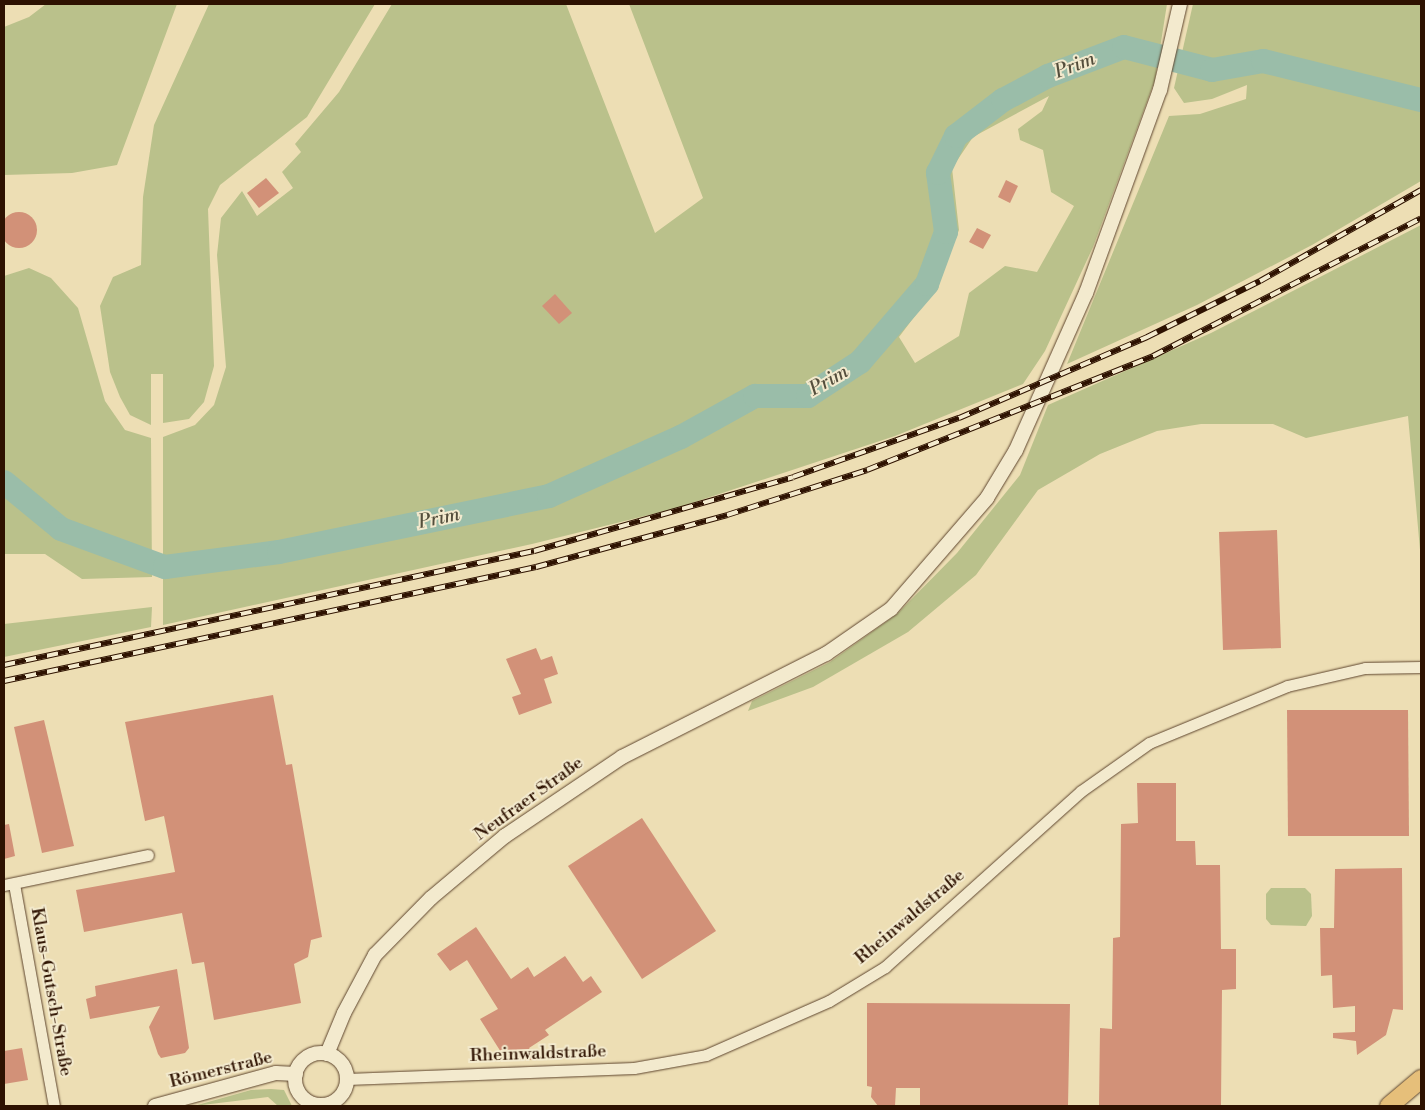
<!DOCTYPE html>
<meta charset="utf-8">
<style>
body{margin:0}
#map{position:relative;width:1425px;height:1110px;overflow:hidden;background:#eddeb4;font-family:"Libre Bodoni",serif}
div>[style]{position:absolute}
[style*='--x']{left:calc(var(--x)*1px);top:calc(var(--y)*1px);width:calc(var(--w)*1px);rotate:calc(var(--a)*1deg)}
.green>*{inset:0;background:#bac18b}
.river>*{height:24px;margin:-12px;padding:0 12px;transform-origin:12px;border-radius:12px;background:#9abda9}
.building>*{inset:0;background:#d29178}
.round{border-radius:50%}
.roads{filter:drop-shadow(0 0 1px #5e452e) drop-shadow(0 0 1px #5e452e)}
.minor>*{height:11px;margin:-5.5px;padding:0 5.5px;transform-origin:5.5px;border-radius:5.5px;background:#f3eace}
.tertiary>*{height:14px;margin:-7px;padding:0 7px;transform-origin:7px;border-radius:7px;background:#f3eace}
.tertiary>.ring{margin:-7px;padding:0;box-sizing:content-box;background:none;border:14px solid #f3eace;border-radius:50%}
.primary>*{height:18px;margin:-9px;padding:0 9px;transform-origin:9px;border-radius:9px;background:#e6bf7a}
.rail>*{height:5.5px;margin-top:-2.75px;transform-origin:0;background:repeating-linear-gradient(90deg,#f3eace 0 11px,#2e1201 0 22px);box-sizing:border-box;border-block:1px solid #2e1201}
span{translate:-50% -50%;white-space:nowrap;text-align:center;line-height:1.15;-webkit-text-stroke:4px #f3eace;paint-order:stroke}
.street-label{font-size:18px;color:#2e1201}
.water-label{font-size:19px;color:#544e3c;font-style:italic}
.frame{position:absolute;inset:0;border:5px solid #2e1201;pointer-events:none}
</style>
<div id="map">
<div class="green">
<div style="clip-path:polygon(46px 4px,177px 4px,117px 165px,72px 173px,4px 175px,4px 27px,29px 17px)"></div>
<div style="clip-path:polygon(209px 4px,375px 4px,307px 117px,220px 185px,208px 209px,214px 366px,204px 402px,189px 419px,163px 423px,163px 374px,151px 374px,151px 425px,130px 415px,120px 397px,110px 372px,100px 306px,113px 277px,141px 265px,143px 197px,154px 125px)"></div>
<div style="clip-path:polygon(evenodd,392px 4px,566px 4px,655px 233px,703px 198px,629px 4px,1167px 4px,1155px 80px,1093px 247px,1045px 351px,1023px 384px,895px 436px,677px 508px,532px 544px,163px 625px,163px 437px,195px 425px,214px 405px,226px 367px,217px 255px,221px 218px,242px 191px,257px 216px,293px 188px,282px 172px,301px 152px,295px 144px,339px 92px,392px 4px,1049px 96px,1042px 111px,1018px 129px,1020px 140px,1043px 150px,1051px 192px,1074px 206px,1037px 272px,1005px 266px,969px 293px,959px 336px,915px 363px,899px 337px,936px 288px,959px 230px,952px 168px,973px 137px,1049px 96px)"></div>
<div style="clip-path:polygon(1193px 4px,1421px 4px,1421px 181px,1312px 245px,1197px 305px,1067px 364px,1169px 116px,1200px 114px,1246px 99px,1247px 85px,1212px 99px,1184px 103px,1174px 88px)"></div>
<div style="clip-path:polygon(1421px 225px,1421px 561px,1408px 416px,1306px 438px,1273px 424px,1201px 424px,1157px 431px,1100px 454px,1038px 490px,976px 575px,908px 632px,813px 687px,748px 711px,752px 701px,830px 662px,897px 614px,957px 553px,1020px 475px,1048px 405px,1211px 333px)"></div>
<div style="clip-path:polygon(29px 268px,51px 278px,78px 308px,105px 401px,125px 430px,151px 438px,152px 577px,82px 579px,45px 554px,4px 554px,4px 276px)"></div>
<div style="clip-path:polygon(152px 607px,151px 627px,4px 657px,4px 624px)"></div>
<div style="clip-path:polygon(1271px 888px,1305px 888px,1311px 894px,1312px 916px,1306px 926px,1271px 925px,1266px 919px,1266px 894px)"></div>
<div style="clip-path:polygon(271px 1089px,284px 1090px,292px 1106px,278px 1106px,268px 1097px,194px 1106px,251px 1090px)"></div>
</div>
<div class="river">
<div style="--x:4;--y:482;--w:74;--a:39.5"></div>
<div style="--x:61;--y:529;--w:111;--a:20.1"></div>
<div style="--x:165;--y:567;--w:115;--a:-7.5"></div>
<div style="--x:279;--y:552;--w:276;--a:-11.7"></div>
<div style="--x:549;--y:496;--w:145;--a:-24.1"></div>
<div style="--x:681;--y:437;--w:85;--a:-29"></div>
<div style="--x:755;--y:396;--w:53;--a:0"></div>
<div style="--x:808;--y:396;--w:62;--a:-33.2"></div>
<div style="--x:860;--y:362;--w:103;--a:-49.3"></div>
<div style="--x:927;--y:284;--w:55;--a:-69.9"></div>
<div style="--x:946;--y:232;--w:60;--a:-97.7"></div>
<div style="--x:938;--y:173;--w:41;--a:-64.1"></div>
<div style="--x:956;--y:136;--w:59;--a:-37.5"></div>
<div style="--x:1003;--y:100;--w:51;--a:-28.1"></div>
<div style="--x:1048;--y:76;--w:81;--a:-20.9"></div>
<div style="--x:1124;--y:47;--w:91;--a:14.6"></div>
<div style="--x:1212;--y:70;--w:52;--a:-10"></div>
<div style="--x:1263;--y:61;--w:163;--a:13.9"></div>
</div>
<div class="building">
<div style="clip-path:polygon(266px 178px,279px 193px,259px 208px,247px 193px)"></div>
<div style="clip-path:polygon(1006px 180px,1018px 186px,1010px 203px,998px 197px)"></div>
<div class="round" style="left:1px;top:212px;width:36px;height:36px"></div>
<div style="clip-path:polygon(977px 228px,991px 235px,983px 249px,969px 242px)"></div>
<div style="clip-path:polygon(555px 294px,572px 313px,559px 324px,542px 306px)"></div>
<div style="clip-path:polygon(1277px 530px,1281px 648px,1223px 650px,1219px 532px)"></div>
<div style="clip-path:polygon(536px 648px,541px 660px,552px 656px,558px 674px,544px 679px,552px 703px,519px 715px,512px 697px,521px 694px,506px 659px)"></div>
<div style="clip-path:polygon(273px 695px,286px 765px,292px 764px,322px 937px,311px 940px,308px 957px,294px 964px,301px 1003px,214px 1020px,204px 962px,192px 964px,182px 913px,84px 932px,76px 890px,175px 872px,164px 816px,145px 821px,125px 722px)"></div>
<div style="clip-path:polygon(1287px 710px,1408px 710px,1409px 836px,1288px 836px)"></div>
<div style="clip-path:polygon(44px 720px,74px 846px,42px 853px,14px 727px)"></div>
<div style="clip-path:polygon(1137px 783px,1176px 783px,1176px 841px,1195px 841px,1196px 865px,1220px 865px,1221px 949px,1236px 949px,1236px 989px,1222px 990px,1221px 1106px,1099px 1106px,1100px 1028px,1112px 1029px,1113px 938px,1120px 937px,1121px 824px,1138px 823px)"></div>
<div style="clip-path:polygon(642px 818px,716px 931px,642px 979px,568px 866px)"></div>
<div style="clip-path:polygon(9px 824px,15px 856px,4px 859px,4px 825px)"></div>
<div style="clip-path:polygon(1402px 868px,1403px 1010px,1393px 1009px,1386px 1035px,1357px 1055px,1356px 1041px,1333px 1038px,1333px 1033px,1355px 1032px,1355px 1006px,1333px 1008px,1332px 975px,1321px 976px,1320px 928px,1334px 928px,1335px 869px)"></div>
<div style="clip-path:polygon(476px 927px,511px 979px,528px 967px,534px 977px,565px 956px,583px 982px,591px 976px,602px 992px,545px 1030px,549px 1035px,529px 1048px,536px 1060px,506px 1060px,480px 1019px,498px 1009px,467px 960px,450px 971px,437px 954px)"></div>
<div style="clip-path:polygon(177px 969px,189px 1048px,185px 1053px,161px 1058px,158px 1054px,149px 1027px,160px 1006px,90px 1019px,86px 999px,96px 996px,95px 986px)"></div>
<div style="clip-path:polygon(867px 1003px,1070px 1004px,1068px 1106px,920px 1106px,920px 1088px,896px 1088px,895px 1106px,878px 1106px,871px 1097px,872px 1087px,867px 1086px)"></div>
<div style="clip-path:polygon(22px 1048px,28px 1080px,4px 1084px,4px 1051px)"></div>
</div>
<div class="roads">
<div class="minor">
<div style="--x:14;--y:884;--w:226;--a:79.8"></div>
<div style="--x:4;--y:885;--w:147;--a:-11.8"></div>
<div style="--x:347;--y:1079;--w:287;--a:-2.2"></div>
<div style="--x:634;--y:1068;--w:73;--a:-10.2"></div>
<div style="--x:706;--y:1055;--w:134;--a:-23.7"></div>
<div style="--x:829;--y:1001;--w:66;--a:-31.3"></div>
<div style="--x:885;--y:967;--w:263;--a:-41.9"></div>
<div style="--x:1081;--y:791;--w:83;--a:-35.2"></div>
<div style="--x:1149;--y:743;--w:149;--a:-22.4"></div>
<div style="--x:1287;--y:686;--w:80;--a:-13"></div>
<div style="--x:1365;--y:668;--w:56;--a:-1"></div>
</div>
<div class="tertiary">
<div class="ring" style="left:295px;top:1053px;width:38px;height:38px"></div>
<div style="--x:327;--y:1054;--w:44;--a:-67.5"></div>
<div style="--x:344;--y:1013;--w:66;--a:-61.9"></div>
<div style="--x:375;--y:955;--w:80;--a:-45.5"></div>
<div style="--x:431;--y:898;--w:97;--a:-40"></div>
<div style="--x:505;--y:836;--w:141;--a:-34"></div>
<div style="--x:622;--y:757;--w:229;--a:-26.8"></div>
<div style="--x:826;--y:654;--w:79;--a:-34.7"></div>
<div style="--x:891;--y:609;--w:147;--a:-49.1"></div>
<div style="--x:987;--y:498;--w:56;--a:-58.9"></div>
<div style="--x:1016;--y:450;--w:172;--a:-66"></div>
<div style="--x:1086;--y:293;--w:216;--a:-70"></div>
<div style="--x:1160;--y:90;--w:88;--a:-76.9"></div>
<div style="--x:155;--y:1106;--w:125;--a:-15.3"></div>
<div style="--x:276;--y:1073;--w:20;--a:3"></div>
</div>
<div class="primary">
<div style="--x:1389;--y:1106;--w:42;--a:-40.2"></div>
</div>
</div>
<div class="rail">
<div style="--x:4;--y:665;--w:542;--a:-12.14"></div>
<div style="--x:534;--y:551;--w:269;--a:-15.9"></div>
<div style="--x:793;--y:477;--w:176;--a:-19.6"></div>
<div style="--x:959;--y:418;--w:205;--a:-23.3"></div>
<div style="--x:1147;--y:337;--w:126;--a:-26.4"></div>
<div style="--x:1260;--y:281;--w:185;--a:-29.5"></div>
<div style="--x:4;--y:681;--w:544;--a:-12.09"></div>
<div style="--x:536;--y:567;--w:198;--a:-15.2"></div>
<div style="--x:727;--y:515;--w:147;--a:-17.8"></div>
<div style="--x:867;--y:470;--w:308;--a:-21.7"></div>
<div style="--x:1153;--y:356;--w:301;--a:-27.2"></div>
</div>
<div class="street-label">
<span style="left:529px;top:799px;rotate:-36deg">Neufraer Straße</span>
<span style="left:910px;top:917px;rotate:-40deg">Rheinwaldstraße</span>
<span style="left:51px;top:992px;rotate:80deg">Klaus-Gutsch-Straße</span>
<span style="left:538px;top:1054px;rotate:-2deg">Rheinwaldstraße</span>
<span style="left:221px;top:1070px;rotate:-14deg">Römerstraße</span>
</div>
<div class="water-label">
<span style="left:1075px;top:66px;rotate:-21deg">Prim</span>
<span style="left:829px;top:381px;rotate:-30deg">Prim</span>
<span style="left:439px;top:519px;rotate:-12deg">Prim</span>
</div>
<div class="frame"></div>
</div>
